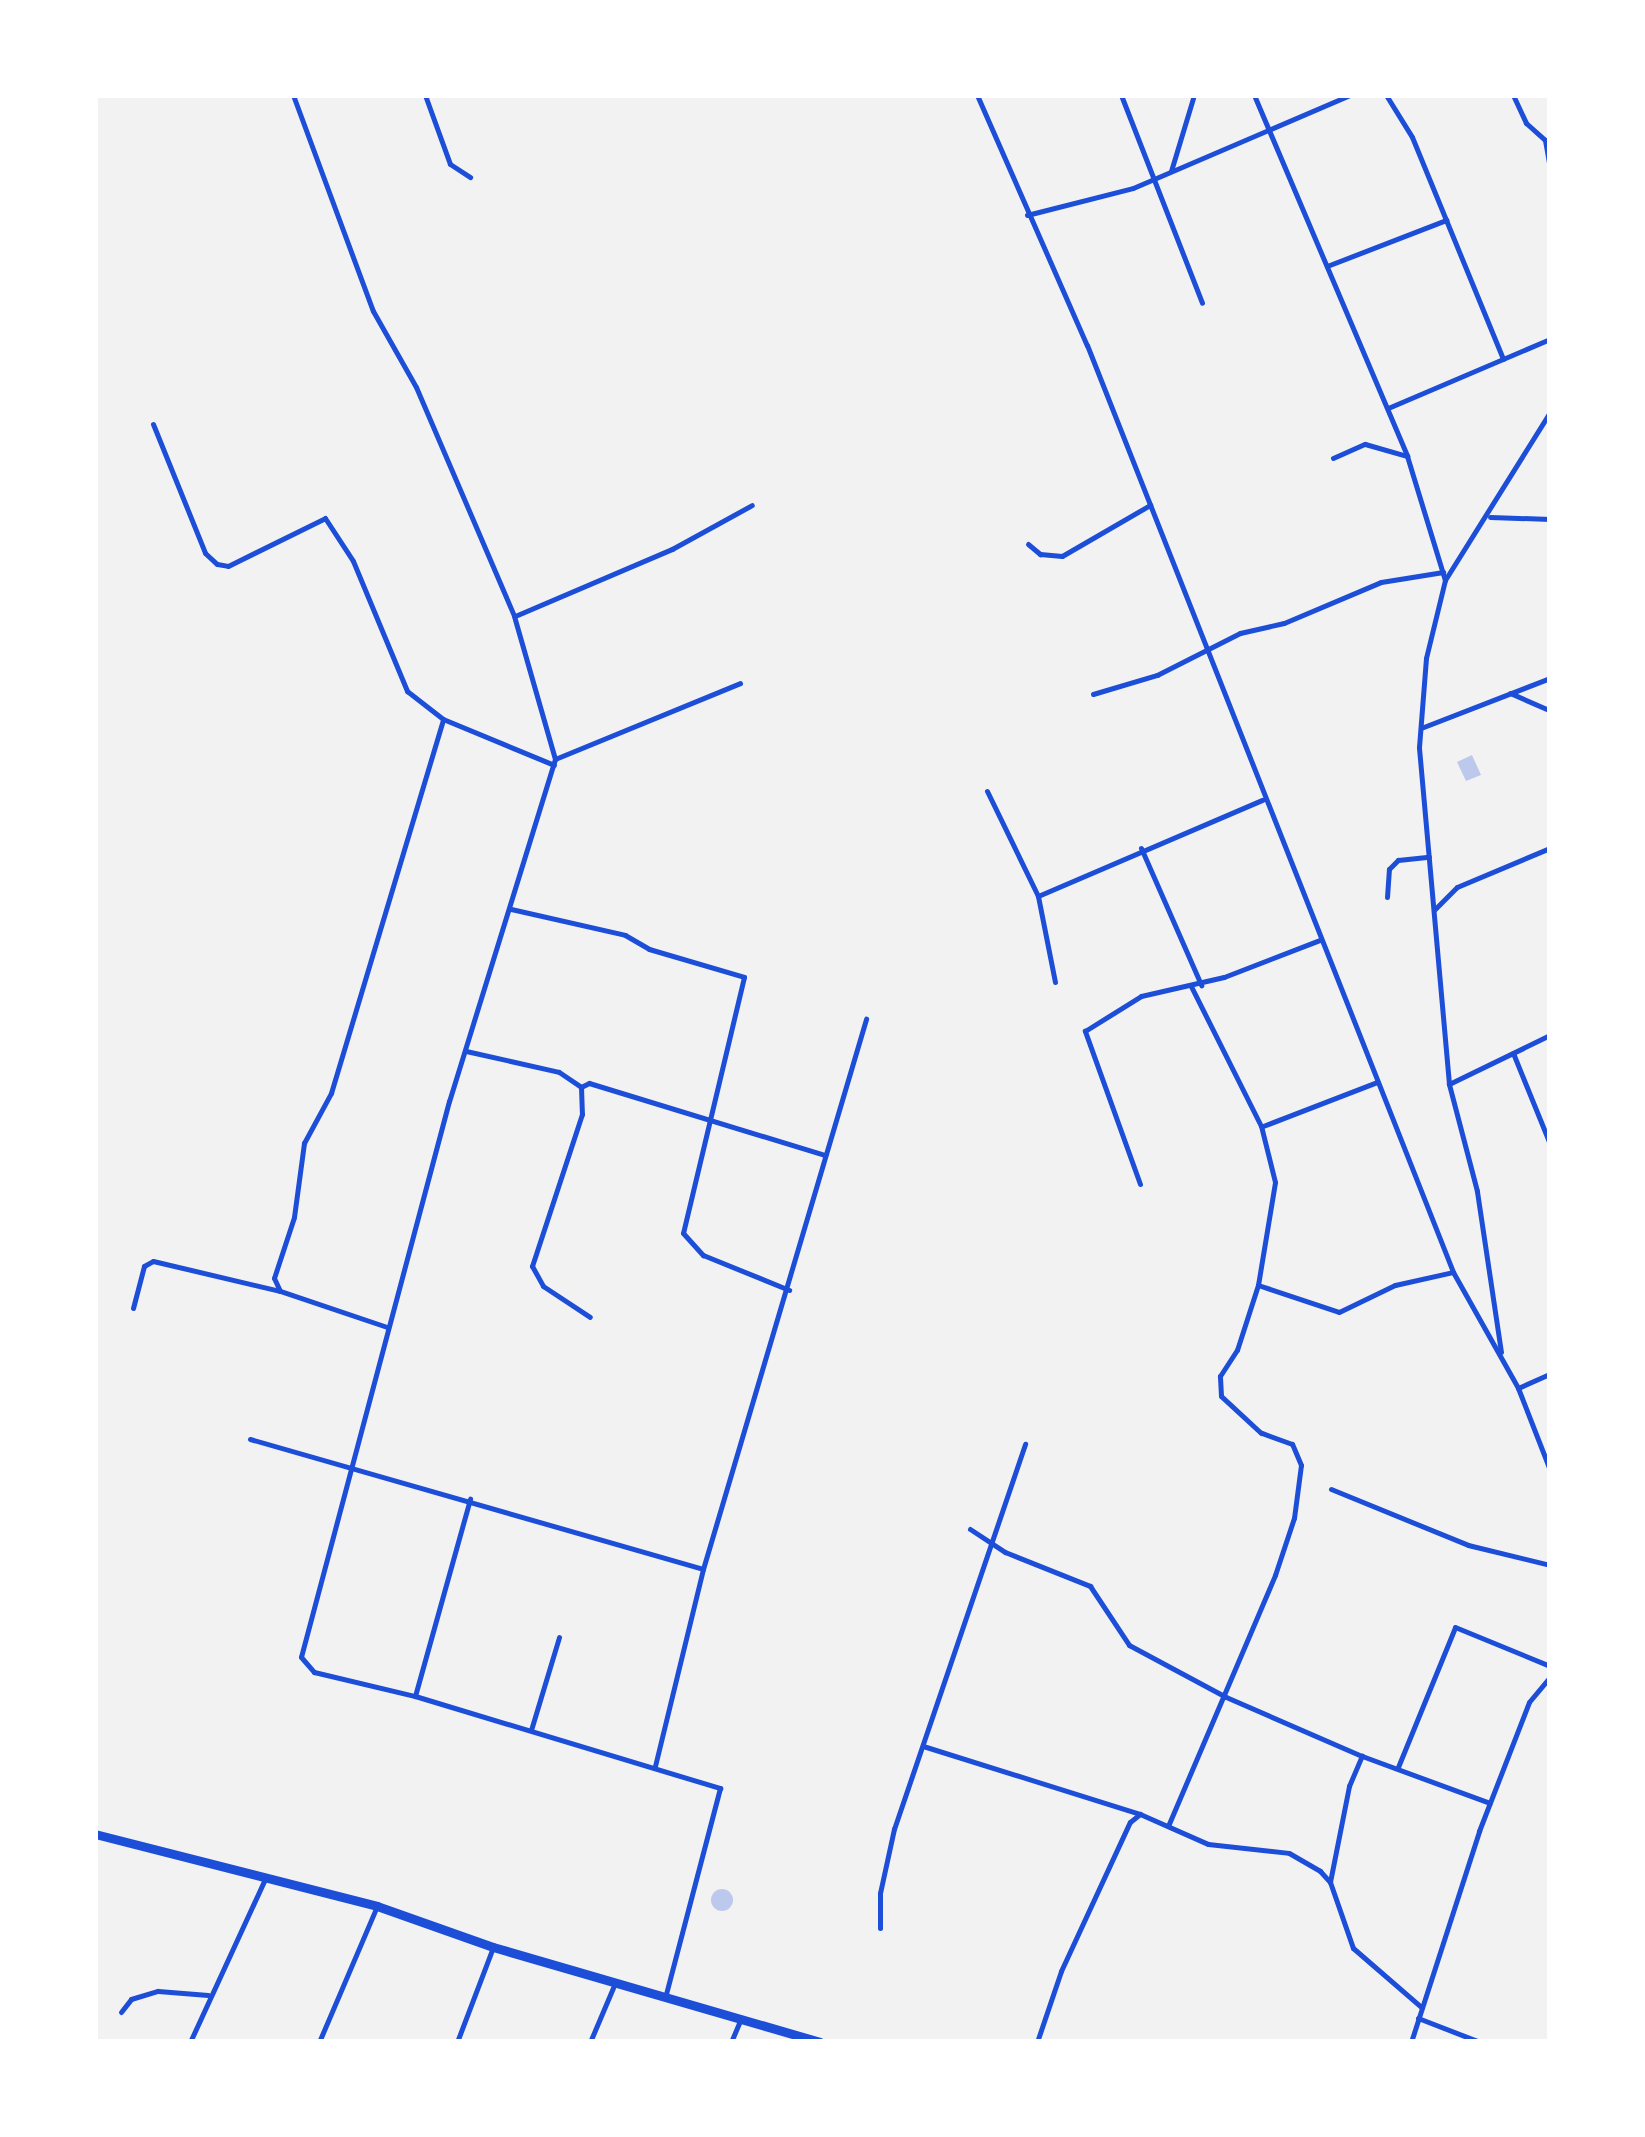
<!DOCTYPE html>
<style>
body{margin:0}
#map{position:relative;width:1645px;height:2137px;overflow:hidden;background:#f2f2f2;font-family:Ubuntu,sans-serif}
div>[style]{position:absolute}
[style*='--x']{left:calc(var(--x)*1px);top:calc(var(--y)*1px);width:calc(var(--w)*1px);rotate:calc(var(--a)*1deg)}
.building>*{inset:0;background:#bdc9ec}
.round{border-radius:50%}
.minor>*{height:5px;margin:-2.5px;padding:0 2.5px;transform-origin:2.5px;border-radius:2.5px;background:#1d4ed8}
.trunk>*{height:9px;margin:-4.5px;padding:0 4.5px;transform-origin:4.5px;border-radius:4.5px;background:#1d4ed8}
span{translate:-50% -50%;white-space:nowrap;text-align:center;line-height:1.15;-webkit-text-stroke:10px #fff;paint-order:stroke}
.frame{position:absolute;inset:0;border:98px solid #fff;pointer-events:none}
</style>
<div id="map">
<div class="building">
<div style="clip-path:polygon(1472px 755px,1481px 775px,1466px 781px,1457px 762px)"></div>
<div class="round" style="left:711px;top:1889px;width:22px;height:22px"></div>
</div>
<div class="minor">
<div style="--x:293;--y:95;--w:230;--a:69.7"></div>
<div style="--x:373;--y:311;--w:87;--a:60.5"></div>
<div style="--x:416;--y:387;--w:249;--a:66.8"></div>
<div style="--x:514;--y:616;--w:149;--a:74"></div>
<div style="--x:555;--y:759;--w:358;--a:107.2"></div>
<div style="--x:449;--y:1101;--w:575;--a:104.91"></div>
<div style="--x:301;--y:1657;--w:20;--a:49"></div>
<div style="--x:314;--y:1672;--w:104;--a:13.4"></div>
<div style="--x:415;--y:1696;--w:319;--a:16.8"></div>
<div style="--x:720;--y:1788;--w:213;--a:104.7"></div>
<div style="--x:425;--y:95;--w:73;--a:70.1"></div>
<div style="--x:450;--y:164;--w:24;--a:33"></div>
<div style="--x:977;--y:95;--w:273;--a:66.3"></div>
<div style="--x:1087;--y:345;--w:997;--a:68.45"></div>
<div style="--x:1453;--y:1272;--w:133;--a:60.7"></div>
<div style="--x:1518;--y:1388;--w:88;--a:68.7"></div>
<div style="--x:1121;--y:95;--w:223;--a:68.7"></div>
<div style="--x:1254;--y:95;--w:392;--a:67"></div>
<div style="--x:1407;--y:456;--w:130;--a:73"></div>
<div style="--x:1386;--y:95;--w:49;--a:58.2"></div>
<div style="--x:1412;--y:137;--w:240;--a:67.7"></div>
<div style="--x:1513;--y:95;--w:31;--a:65"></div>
<div style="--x:1526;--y:123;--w:25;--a:42"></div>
<div style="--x:1545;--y:140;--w:27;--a:80"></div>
<div style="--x:1171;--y:171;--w:79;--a:-73.2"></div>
<div style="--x:1027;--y:215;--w:109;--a:-14.3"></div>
<div style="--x:1133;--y:188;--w:236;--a:-23.2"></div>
<div style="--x:1327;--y:266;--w:128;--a:-21.1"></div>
<div style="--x:1388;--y:408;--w:176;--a:-23.1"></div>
<div style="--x:153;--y:424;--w:139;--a:68"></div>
<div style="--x:205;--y:553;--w:16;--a:43"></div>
<div style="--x:217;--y:564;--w:11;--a:10"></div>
<div style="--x:228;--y:566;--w:108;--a:-26.3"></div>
<div style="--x:325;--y:518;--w:51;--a:56.9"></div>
<div style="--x:353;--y:561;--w:141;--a:67.4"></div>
<div style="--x:407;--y:691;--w:46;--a:37.9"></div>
<div style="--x:443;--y:719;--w:120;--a:22.5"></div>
<div style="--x:1333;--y:458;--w:35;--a:-24"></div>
<div style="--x:1365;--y:444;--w:44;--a:15.9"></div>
<div style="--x:1490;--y:517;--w:60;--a:1.9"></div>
<div style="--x:1028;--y:544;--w:16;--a:40"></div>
<div style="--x:1040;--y:554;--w:22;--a:5"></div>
<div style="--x:1062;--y:556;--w:102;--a:-30.1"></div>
<div style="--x:515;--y:616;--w:171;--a:-23.1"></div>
<div style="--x:672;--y:549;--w:91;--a:-28.8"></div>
<div style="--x:1510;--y:693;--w:43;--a:23.6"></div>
<div style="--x:1093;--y:694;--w:67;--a:-16.5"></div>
<div style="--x:1157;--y:675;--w:93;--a:-26.8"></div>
<div style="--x:1240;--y:633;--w:45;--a:-12.8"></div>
<div style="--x:1284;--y:623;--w:105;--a:-22.9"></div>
<div style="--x:1381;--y:582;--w:63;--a:-9.2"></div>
<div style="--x:1421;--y:728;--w:138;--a:-21.2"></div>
<div style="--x:555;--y:759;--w:200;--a:-22.3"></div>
<div style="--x:987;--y:791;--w:117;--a:64.1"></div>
<div style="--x:1141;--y:848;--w:150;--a:66.3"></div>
<div style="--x:1387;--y:897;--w:28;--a:-86"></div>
<div style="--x:1389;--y:869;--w:13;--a:-45"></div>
<div style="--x:1398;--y:860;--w:31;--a:-6"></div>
<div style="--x:511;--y:909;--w:117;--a:12.8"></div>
<div style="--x:625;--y:935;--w:28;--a:30"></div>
<div style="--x:649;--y:949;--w:99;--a:16.4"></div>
<div style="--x:744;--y:977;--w:263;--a:103.4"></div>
<div style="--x:683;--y:1233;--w:30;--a:48"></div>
<div style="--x:703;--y:1255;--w:93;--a:22.1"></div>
<div style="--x:1435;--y:909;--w:31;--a:-45"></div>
<div style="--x:1457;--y:887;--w:101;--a:-22.8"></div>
<div style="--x:1055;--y:982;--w:88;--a:-101.2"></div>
<div style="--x:1038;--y:896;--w:244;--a:-23.2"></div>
<div style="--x:466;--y:1051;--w:95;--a:12.7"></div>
<div style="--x:559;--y:1072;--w:27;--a:34"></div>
<div style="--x:581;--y:1087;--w:27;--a:88"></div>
<div style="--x:582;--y:1114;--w:160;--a:108.2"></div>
<div style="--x:532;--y:1266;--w:23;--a:61"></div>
<div style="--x:543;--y:1286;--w:56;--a:33.4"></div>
<div style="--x:1513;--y:1053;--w:98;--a:67.9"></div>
<div style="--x:1449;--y:1084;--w:112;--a:-25.9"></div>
<div style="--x:581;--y:1087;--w:9;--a:-27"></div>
<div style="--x:589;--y:1083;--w:247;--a:17"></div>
<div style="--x:1263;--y:1126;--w:122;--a:-21.1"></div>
<div style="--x:1140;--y:1184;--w:163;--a:-109.8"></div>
<div style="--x:1085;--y:1031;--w:66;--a:-32"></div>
<div style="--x:1141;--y:996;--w:85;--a:-12.9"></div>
<div style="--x:1224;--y:977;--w:103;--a:-21.1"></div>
<div style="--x:1258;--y:1285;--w:85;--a:18.4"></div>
<div style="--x:1339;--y:1312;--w:62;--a:-25.7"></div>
<div style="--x:1395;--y:1285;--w:59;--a:-12.6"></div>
<div style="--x:133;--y:1308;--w:43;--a:-75.3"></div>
<div style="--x:144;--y:1266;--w:10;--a:-29"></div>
<div style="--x:153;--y:1261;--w:130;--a:13.3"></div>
<div style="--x:387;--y:1327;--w:113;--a:-161.4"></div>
<div style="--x:280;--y:1291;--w:14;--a:-115"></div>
<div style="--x:274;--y:1278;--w:64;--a:-71.8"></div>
<div style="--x:294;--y:1217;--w:75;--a:-82.3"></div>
<div style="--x:304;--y:1143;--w:57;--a:-61.6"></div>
<div style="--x:331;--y:1093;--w:390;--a:-73.3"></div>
<div style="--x:1501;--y:1352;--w:163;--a:-98.5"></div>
<div style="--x:1477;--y:1191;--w:111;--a:-104.7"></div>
<div style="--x:1449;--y:1084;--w:338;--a:-95.1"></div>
<div style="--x:1419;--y:747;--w:89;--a:-85.5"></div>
<div style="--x:1426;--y:658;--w:80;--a:-76.3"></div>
<div style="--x:1445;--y:580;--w:198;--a:-58"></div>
<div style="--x:1518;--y:1388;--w:35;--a:-24"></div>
<div style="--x:250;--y:1439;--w:471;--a:16"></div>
<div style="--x:1331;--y:1489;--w:148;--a:22.2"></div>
<div style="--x:1468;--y:1545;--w:84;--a:13.7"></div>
<div style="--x:970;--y:1529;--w:42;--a:33.3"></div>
<div style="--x:1005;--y:1552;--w:92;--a:21.8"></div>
<div style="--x:1090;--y:1586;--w:71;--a:56.5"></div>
<div style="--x:1129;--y:1645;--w:110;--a:28.2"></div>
<div style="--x:1226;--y:1697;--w:148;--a:23.5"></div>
<div style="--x:415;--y:1696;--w:205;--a:-74.4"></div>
<div style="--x:531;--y:1730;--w:97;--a:-73.2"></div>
<div style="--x:923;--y:1746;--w:227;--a:17.4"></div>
<div style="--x:655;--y:1766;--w:203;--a:-76.3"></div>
<div style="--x:703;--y:1569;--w:574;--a:-73.49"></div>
<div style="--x:1398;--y:1767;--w:151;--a:-67.8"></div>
<div style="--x:1455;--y:1627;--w:103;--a:22.3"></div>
<div style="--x:1168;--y:1826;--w:273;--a:-66.9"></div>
<div style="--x:1275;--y:1575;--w:60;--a:-71.6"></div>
<div style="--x:1294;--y:1518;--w:53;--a:-82.5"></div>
<div style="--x:1301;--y:1465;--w:23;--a:-113"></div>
<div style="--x:1292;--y:1444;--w:33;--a:-160"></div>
<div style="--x:1261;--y:1433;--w:54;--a:-137.2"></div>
<div style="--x:1221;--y:1396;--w:20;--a:-93"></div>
<div style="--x:1220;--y:1376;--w:31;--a:-57"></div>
<div style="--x:1237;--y:1350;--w:68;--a:-72.1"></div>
<div style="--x:1258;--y:1285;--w:104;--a:-80.6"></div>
<div style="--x:1275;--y:1182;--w:58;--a:-104"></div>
<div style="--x:1261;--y:1126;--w:157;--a:-116.6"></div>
<div style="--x:1330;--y:1882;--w:98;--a:-78.8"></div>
<div style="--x:1349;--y:1786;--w:33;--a:-67"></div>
<div style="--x:1362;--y:1756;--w:136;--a:20.2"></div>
<div style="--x:880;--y:1928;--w:35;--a:-90"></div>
<div style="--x:880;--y:1893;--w:66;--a:-77.7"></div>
<div style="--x:894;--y:1829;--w:407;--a:-71.2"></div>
<div style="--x:121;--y:2012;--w:16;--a:-52"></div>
<div style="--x:131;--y:1999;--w:28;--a:-17"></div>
<div style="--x:158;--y:1991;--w:50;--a:4.6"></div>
<div style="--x:1418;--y:2018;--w:66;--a:21.2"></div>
<div style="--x:190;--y:2042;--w:182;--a:-65.3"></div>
<div style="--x:319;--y:2042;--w:148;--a:-66.9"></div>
<div style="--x:457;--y:2042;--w:102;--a:-69.2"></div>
<div style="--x:590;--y:2042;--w:64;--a:-67"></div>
<div style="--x:731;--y:2042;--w:26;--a:-67"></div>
<div style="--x:1037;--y:2042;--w:75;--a:-71.3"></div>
<div style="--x:1061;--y:1971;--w:164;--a:-65.2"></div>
<div style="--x:1130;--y:1822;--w:13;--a:-39"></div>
<div style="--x:1140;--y:1814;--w:74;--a:23.8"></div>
<div style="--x:1208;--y:1844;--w:81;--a:6.3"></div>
<div style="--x:1289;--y:1853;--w:36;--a:30"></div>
<div style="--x:1320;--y:1871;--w:15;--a:48"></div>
<div style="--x:1330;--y:1882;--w:70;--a:70.8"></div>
<div style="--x:1353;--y:1948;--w:90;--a:40.9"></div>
<div style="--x:1411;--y:2042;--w:222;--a:-72.1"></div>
<div style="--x:1479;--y:1831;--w:138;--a:-68.8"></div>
<div style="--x:1529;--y:1702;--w:33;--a:-50"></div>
</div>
<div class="trunk">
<div style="--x:95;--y:1834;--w:291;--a:14.3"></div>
<div style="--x:377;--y:1906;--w:123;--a:19.5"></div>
<div style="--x:493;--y:1947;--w:340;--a:16.2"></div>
</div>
<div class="frame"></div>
</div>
